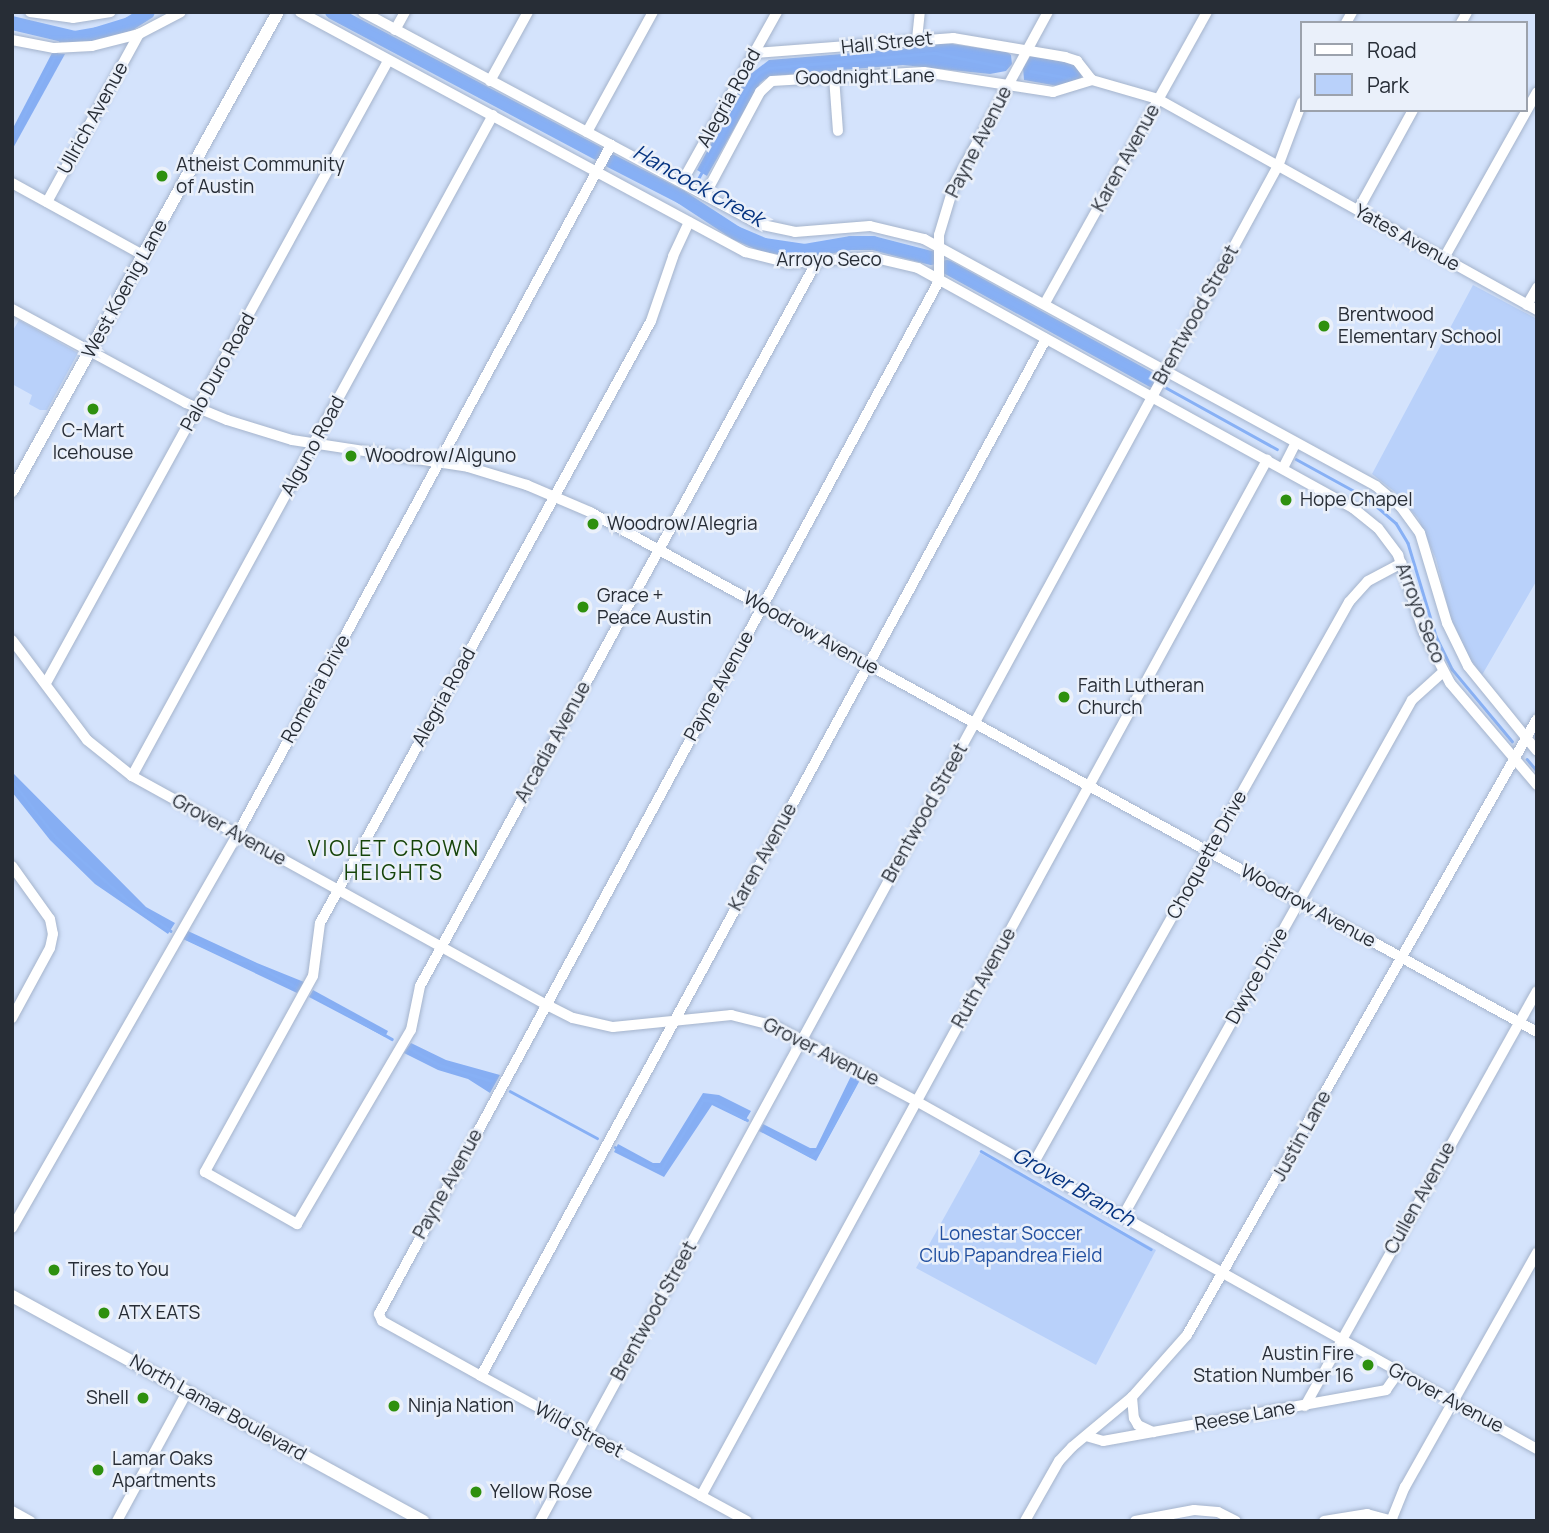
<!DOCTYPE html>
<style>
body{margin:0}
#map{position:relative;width:1549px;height:1533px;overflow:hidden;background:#d4e3fc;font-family:Manrope,sans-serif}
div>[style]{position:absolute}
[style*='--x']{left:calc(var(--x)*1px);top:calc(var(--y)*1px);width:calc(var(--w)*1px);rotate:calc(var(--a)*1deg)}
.green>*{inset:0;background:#b9d1fa}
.forest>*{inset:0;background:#86aef3}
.stream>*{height:2.5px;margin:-1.25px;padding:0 1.25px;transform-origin:1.25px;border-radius:1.25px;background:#87b0f5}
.river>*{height:14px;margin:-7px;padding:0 7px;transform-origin:7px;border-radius:7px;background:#87b0f5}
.roads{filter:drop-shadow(0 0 2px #a5b4cc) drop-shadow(0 0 2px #a5b4cc)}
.minor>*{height:10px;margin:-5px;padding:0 5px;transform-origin:5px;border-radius:5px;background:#fff}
.major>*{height:12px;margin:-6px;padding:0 6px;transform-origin:6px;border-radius:6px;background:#fff}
.dots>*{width:19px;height:19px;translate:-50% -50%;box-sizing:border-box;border:4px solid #eaf0fa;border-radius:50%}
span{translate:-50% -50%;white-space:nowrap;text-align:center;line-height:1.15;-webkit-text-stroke:5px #eaf0fa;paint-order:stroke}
.street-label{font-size:19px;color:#272d36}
.poi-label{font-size:19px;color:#272d36}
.left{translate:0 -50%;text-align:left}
.right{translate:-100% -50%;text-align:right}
.park-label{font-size:19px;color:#2250a0}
.water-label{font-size:21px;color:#063481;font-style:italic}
.neighbourhood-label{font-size:21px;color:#154409;letter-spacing:2px}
.frame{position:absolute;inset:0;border:14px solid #272d36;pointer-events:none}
.legend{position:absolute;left:1300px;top:21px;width:228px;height:91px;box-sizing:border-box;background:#eaf0fa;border:2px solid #9ca2ac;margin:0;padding:9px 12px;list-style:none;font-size:21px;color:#272d36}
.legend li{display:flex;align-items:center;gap:14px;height:35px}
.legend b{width:35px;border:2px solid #9ca2ac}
</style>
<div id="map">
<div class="green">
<div style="clip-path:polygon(1473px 285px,1537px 319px,1537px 580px,1482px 675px,1468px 656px,1450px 616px,1436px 559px,1418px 518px,1395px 492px,1372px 474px)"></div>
<div style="clip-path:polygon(19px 320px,78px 353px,47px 410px,40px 410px,29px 404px,32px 395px,12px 384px,12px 332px)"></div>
<div style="clip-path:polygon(980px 1153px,1156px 1250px,1096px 1365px,916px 1268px)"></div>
</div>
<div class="forest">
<div style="clip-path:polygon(938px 42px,1007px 52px,1011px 55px,1012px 64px,1006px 71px,990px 74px,903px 65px,791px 74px,765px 79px,760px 83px,707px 176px,697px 170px,747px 77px,769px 60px,902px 49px)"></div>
<div style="clip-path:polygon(52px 53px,65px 54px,12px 150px,12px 130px)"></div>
<div style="clip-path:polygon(1031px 55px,1073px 64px,1082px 73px,1081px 78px,1058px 86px,1024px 80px,1023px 68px)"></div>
<div style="clip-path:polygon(12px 772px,146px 907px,175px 923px,168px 934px,95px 884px,50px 840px,12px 792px)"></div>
<div style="clip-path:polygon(188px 931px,257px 963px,304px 982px,297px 993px,183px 939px)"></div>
<div style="clip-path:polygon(313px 990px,388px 1031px,385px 1037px,309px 997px)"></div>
<div style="clip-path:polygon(411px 1043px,446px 1060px,500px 1075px,490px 1093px,468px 1079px,438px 1070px,404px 1053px)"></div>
<div style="clip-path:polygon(851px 1076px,860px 1080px,816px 1161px,759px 1131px,763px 1124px,810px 1148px,816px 1148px)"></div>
<div style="clip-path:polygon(703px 1093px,719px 1095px,751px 1111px,745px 1121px,712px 1105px,664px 1177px,614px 1152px,618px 1144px,653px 1163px,660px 1163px)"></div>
</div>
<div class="stream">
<div style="--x:60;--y:41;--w:5;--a:-79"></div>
<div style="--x:1030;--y:71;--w:40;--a:10"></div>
<div style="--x:12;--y:137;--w:94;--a:-62.1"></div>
<div style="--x:698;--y:179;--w:107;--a:-61.5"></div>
<div style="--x:749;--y:85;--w:15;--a:-53"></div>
<div style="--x:758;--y:73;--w:12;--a:-24"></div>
<div style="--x:769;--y:68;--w:167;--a:-5.2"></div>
<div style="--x:935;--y:53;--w:70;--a:11.5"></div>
<div style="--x:681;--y:197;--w:4;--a:-45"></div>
<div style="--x:1165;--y:387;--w:128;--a:29"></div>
<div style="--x:1296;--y:459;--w:81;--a:28.8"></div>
<div style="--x:1367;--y:498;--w:38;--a:41"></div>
<div style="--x:1396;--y:523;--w:23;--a:59"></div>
<div style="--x:1408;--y:543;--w:97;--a:73.2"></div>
<div style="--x:1436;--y:636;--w:37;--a:64"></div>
<div style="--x:1452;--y:669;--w:94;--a:50.2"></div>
<div style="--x:1527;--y:759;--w:16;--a:50"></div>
<div style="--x:12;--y:781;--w:71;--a:51.8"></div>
<div style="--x:56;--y:837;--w:96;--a:41.6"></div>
<div style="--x:128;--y:901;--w:52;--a:34.9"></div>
<div style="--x:186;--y:938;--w:51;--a:24.5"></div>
<div style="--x:232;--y:959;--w:17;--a:7"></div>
<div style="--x:249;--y:961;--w:56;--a:28.9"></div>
<div style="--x:315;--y:996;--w:88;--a:29.2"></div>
<div style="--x:409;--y:1048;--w:35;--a:29"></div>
<div style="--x:440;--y:1065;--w:54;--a:17.1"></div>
<div style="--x:510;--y:1091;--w:99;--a:28.4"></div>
<div style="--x:763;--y:1129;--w:55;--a:29.4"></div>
<div style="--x:811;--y:1156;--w:10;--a:-37"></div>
<div style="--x:819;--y:1150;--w:73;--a:-61.3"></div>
<div style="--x:615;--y:1147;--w:47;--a:28.2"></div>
<div style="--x:656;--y:1169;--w:6;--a:-9"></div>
<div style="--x:662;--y:1168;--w:79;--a:-58.9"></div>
<div style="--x:703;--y:1100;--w:10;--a:6"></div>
<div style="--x:713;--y:1101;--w:39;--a:29"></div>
<div style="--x:981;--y:1151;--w:196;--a:30"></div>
</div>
<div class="river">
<div style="--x:332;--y:12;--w:300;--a:28"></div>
<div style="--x:12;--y:23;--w:65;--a:13.4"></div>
<div style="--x:75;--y:38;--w:22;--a:-10"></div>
<div style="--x:97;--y:34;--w:34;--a:-17"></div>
<div style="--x:129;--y:24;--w:22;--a:-32"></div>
<div style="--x:611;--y:161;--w:79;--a:27.2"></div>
<div style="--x:681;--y:197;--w:66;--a:33.2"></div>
<div style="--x:736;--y:233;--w:30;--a:23"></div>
<div style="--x:764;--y:245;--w:41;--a:8.3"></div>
<div style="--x:805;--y:251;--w:47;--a:-9.9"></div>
<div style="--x:851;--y:243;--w:22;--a:0"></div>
<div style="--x:873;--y:243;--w:60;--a:14.5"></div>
<div style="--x:947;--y:267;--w:234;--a:28.9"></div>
</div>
<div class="roads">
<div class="minor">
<div style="--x:30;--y:12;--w:43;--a:7.9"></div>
<div style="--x:73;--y:18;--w:38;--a:-9"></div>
<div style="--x:300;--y:12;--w:506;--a:28.34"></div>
<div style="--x:745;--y:252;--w:45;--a:14"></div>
<div style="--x:789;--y:263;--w:82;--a:-4.2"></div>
<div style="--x:871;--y:257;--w:48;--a:13.2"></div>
<div style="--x:918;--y:268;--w:497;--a:28.9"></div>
<div style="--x:1353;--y:508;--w:32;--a:39"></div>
<div style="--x:1378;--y:528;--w:34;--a:53"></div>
<div style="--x:1398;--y:555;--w:82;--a:71.6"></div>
<div style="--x:1424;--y:633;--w:56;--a:62.5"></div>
<div style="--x:1450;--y:683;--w:134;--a:49.5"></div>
<div style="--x:363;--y:12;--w:448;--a:28.2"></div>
<div style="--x:758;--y:224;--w:38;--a:12"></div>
<div style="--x:795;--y:232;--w:75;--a:-4.6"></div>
<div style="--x:870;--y:226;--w:56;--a:13.5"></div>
<div style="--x:924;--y:239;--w:515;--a:28.65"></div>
<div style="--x:1376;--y:486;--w:33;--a:40"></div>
<div style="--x:1401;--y:507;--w:32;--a:54"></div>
<div style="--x:1420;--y:533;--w:94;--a:73.3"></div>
<div style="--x:1447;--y:623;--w:48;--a:64"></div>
<div style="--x:1468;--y:666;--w:109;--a:50.9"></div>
<div style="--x:1346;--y:23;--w:13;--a:-61"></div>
<div style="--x:1461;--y:23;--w:13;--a:-61"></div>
<div style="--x:395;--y:30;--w:21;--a:-61"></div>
<div style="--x:917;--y:39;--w:27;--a:-84"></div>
<div style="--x:12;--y:40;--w:43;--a:10.8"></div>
<div style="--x:54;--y:48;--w:38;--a:-3"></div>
<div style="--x:92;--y:46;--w:49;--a:-14.3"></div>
<div style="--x:139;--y:34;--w:47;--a:-27.6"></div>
<div style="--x:755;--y:53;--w:199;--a:-4.3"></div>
<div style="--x:953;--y:38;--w:114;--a:9.6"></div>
<div style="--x:1065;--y:57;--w:13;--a:18"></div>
<div style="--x:1077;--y:61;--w:24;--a:52"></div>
<div style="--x:834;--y:77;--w:54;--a:85.8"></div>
<div style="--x:490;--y:81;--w:79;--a:-61.2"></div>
<div style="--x:587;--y:132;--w:137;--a:-61.2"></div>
<div style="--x:682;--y:182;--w:195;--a:-60.8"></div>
<div style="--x:12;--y:183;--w:149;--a:28.8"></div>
<div style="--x:705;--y:195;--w:117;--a:-61.9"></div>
<div style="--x:760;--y:92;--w:16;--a:-43"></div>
<div style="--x:772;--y:81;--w:152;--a:-3.4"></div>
<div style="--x:924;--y:72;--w:131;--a:8.8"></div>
<div style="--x:1053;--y:92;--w:41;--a:-17.1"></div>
<div style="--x:1092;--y:80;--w:69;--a:16.1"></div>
<div style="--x:1158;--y:99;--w:434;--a:29.1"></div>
<div style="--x:47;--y:202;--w:192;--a:-61.3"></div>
<div style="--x:1358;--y:210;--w:114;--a:-61.2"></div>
<div style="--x:689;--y:222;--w:38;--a:115"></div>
<div style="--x:673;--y:257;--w:68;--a:109"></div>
<div style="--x:651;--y:321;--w:687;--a:118.8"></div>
<div style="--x:320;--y:923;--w:53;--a:97.5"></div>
<div style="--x:313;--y:976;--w:224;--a:118.9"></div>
<div style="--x:205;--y:1172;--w:106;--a:29.5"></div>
<div style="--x:297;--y:1224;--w:225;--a:-59.6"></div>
<div style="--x:411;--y:1030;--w:45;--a:-78.4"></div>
<div style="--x:420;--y:986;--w:824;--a:-61.29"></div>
<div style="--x:1444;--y:258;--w:190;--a:-60.7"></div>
<div style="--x:1045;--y:303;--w:333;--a:-60.9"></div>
<div style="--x:1527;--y:305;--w:20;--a:-60"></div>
<div style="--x:12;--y:309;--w:198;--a:28.4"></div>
<div style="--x:186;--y:403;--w:44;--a:22.5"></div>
<div style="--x:227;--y:420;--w:68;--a:17.1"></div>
<div style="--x:292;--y:440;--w:178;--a:8.7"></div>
<div style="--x:468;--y:467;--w:62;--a:17"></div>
<div style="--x:527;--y:485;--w:69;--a:23.2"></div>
<div style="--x:590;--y:512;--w:1080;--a:28.77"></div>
<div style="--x:1283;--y:468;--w:28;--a:-63"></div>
<div style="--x:12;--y:640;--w:125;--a:53.1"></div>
<div style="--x:87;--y:740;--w:58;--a:38.7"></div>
<div style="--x:132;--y:776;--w:472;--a:28.9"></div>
<div style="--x:545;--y:1004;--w:31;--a:27"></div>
<div style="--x:573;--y:1018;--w:41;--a:12.7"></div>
<div style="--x:613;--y:1027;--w:119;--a:-5.8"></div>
<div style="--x:731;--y:1015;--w:45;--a:14"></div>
<div style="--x:775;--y:1026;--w:160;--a:28"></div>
<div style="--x:916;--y:1101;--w:712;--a:29.27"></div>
<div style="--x:46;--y:683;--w:710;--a:-61.2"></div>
<div style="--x:132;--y:776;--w:753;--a:-61.36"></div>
<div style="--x:12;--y:866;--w:65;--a:54.4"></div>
<div style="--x:50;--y:919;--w:15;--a:79"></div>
<div style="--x:53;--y:934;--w:14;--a:102"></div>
<div style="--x:50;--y:948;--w:80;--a:118.5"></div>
<div style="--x:1032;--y:1166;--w:647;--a:-60.66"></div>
<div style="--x:1349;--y:602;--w:28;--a:-48"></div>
<div style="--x:1368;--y:581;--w:38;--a:-28"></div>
<div style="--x:1123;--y:1216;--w:591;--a:-60.75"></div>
<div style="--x:1412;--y:700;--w:42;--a:-42.1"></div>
<div style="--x:12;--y:1228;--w:453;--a:-60.2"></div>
<div style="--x:237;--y:835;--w:785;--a:-61.54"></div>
<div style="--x:481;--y:1376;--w:1181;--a:-61.42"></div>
<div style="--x:1132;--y:1397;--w:21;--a:85"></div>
<div style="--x:1134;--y:1418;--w:8;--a:60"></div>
<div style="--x:1138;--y:1425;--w:17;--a:25"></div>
<div style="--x:1305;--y:1406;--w:475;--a:-60.8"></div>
<div style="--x:1086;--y:1436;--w:18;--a:16"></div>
<div style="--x:1103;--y:1441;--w:288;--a:-10.2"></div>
<div style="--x:1386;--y:1390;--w:21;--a:-55"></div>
<div style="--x:701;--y:1496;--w:1181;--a:-61.35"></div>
<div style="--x:12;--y:1511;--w:21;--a:29"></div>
<div style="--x:117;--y:1521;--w:147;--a:-61.5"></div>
<div style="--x:540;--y:1521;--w:1543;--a:-61.43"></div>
<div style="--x:1278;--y:166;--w:68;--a:-69.4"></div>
<div style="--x:747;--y:1521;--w:303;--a:-151.4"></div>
<div style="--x:481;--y:1376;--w:113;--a:-150.9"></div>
<div style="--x:382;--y:1321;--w:8;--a:-113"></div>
<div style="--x:379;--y:1314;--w:1175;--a:-61.54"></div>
<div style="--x:939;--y:281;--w:46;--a:-90"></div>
<div style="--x:939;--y:235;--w:52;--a:-73.3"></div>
<div style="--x:954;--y:185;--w:197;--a:-61.5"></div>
<div style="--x:1025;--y:1521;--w:69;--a:-60.5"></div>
<div style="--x:1059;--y:1461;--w:19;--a:-47"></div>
<div style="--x:1072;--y:1447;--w:78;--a:-39.8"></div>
<div style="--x:1132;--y:1397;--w:83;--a:-48.4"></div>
<div style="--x:1187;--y:1335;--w:708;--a:-60.4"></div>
<div style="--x:1135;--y:1521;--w:60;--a:-10.6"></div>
<div style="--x:1194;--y:1510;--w:24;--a:5"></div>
<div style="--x:1218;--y:1512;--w:20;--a:27"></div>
<div style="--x:1324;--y:1521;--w:44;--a:-9.2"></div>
<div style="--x:1367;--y:1514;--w:27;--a:15"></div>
<div style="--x:1391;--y:1521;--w:37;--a:-68"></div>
<div style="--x:1405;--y:1487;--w:269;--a:-60.6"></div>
</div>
<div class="major">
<div style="--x:12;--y:491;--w:548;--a:-60.96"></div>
<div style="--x:12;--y:1296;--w:469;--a:28.7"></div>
</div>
</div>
<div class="dots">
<div style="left:162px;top:176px;background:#2e900e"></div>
<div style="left:1324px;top:326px;background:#2e900e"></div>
<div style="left:93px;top:409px;background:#2e900e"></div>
<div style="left:351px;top:456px;background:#2e900e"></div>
<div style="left:1286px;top:500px;background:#2e900e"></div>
<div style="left:593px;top:524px;background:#2e900e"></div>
<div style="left:583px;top:607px;background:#2e900e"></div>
<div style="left:1064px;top:697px;background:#2e900e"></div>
<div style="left:54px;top:1270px;background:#2e900e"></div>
<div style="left:104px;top:1313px;background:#2e900e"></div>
<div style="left:1368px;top:1365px;background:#2e900e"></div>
<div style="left:143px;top:1398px;background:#2e900e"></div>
<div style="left:394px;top:1406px;background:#2e900e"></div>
<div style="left:98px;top:1470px;background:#2e900e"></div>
<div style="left:476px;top:1492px;background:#2e900e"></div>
</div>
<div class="street-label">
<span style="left:887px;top:43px;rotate:-6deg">Hall Street</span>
<span style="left:865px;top:77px;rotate:-1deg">Goodnight Lane</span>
<span style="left:729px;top:98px;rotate:-61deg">Alegria Road</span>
<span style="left:93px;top:118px;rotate:-61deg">Ullrich Avenue</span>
<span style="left:979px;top:142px;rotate:-63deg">Payne Avenue</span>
<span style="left:1126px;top:158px;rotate:-61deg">Karen Avenue</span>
<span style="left:1407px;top:238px;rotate:29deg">Yates Avenue</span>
<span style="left:829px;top:260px">Arroyo Seco</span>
<span style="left:125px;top:289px;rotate:-61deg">West Koenig Lane</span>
<span style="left:1196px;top:315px;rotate:-61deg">Brentwood Street</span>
<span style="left:218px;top:372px;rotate:-61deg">Palo Duro Road</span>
<span style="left:313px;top:446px;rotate:-61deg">Alguno Road</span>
<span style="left:1420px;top:613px;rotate:69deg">Arroyo Seco</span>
<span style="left:811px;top:633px;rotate:29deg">Woodrow Avenue</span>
<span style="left:719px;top:686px;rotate:-61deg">Payne Avenue</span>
<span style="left:316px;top:689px;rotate:-61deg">Romeria Drive</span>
<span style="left:444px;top:697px;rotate:-61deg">Alegria Road</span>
<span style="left:553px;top:742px;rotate:-61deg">Arcadia Avenue</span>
<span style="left:925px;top:813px;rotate:-61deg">Brentwood Street</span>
<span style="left:229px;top:830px;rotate:29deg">Grover Avenue</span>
<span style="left:1207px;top:855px;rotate:-61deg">Choquette Drive</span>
<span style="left:763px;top:857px;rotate:-61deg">Karen Avenue</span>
<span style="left:1308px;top:906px;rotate:29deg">Woodrow Avenue</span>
<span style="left:1257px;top:976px;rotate:-61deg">Dwyce Drive</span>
<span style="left:984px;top:978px;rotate:-61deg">Ruth Avenue</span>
<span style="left:821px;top:1052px;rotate:27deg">Grover Avenue</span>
<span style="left:1302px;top:1136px;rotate:-61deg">Justin Lane</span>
<span style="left:448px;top:1184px;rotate:-61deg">Payne Avenue</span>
<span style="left:1420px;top:1198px;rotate:-61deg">Cullen Avenue</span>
<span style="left:654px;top:1311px;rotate:-61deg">Brentwood Street</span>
<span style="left:1446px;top:1398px;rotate:28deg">Grover Avenue</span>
<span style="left:218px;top:1408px;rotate:29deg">North Lamar Boulevard</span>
<span style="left:1245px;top:1416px;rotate:-10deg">Reese Lane</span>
<span style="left:579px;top:1430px;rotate:28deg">Wild Street</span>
</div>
<div class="poi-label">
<span class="left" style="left:176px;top:176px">Atheist Community<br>of Austin</span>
<span class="left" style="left:1338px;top:326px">Brentwood<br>Elementary School</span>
<span style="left:93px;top:442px">C-Mart<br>Icehouse</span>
<span class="left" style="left:365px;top:456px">Woodrow/Alguno</span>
<span class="left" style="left:1300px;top:500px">Hope Chapel</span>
<span class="left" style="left:607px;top:524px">Woodrow/Alegria</span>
<span class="left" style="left:597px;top:607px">Grace +<br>Peace Austin</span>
<span class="left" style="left:1078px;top:697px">Faith Lutheran<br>Church</span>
<span class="left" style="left:68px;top:1270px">Tires to You</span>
<span class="left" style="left:118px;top:1313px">ATX EATS</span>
<span class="right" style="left:1354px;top:1365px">Austin Fire<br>Station Number 16</span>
<span class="right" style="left:129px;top:1398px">Shell</span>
<span class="left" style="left:408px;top:1406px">Ninja Nation</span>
<span class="left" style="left:112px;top:1470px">Lamar Oaks<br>Apartments</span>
<span class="left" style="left:490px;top:1492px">Yellow Rose</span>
</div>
<div class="park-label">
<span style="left:1011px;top:1245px">Lonestar Soccer<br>Club Papandrea Field</span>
</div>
<div class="water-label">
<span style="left:699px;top:185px;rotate:29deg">Hancock Creek</span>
<span style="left:1074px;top:1186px;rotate:30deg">Grover Branch</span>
</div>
<div class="neighbourhood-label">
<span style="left:394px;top:860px">VIOLET CROWN<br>HEIGHTS</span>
</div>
<div class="frame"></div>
<ul class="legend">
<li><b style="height:9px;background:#fff"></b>Road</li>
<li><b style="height:19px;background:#b9d1fa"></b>Park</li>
</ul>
</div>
